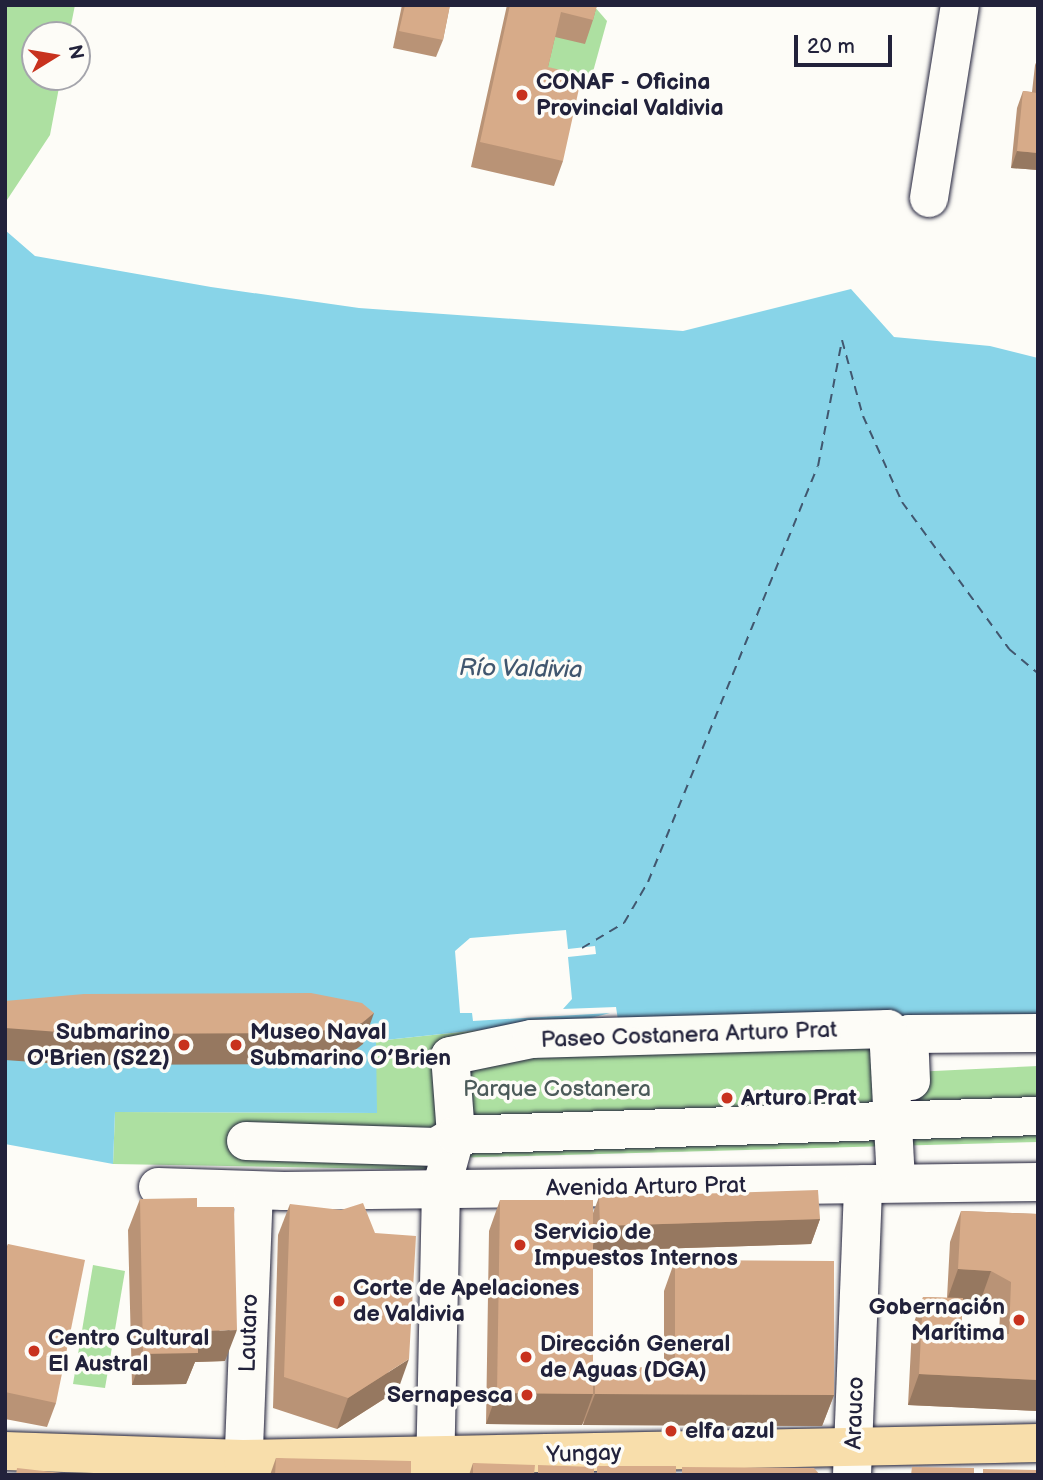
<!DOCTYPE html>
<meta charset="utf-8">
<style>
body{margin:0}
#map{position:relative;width:1043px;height:1480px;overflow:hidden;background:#fdfcf7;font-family:"Balsamiq Sans",sans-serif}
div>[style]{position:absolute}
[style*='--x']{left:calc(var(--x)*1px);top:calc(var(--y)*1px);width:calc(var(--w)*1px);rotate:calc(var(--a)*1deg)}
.green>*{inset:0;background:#ade0a1}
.water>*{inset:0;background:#88d4e8}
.pier>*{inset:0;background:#fdfcf7}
.ferry>*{height:2px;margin-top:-1px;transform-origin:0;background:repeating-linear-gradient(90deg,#41576f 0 9px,transparent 0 16px)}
.roads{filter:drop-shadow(0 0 2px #22223b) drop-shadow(0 0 2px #22223b)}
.minor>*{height:38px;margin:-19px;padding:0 19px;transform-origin:19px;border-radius:19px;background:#fdfcf7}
.major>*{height:38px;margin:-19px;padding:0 19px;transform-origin:19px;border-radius:19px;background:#f8deab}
.wall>*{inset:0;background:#b99376}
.shaded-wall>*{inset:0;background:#967860}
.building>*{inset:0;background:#d7ab89}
.dots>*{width:19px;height:19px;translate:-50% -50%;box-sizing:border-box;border:4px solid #fdfcf7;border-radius:50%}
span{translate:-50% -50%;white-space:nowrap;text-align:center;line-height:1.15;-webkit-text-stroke:7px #fdfcf7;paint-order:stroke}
.poi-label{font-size:23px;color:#22223b;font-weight:700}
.left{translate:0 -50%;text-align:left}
.right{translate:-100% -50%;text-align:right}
.street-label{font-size:23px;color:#22223b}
.park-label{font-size:23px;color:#4c5b5a}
.water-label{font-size:24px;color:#41576f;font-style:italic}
.frame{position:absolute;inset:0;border:7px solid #22223b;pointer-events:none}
.north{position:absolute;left:21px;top:21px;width:70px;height:70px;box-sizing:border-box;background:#fdfcf7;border:2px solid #a5a5ac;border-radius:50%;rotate:79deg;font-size:19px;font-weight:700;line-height:28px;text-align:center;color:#22223b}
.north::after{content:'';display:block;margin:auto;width:24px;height:32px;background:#c8321e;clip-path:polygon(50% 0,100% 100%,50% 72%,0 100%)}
.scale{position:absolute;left:794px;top:35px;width:98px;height:32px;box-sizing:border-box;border:4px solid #22223b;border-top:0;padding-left:9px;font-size:21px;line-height:24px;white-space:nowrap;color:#22223b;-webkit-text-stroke:5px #fdfcf7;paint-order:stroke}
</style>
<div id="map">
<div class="green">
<div style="clip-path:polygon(5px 5px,75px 5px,69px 35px,35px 35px,35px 77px,61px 77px,50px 135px,5px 203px)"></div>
<div style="clip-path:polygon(594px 6px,607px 21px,591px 79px,546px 67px,552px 37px)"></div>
<div style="clip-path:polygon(902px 1014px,913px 1072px,1038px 1066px,1038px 1142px,450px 1158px,450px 1170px,113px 1164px,115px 1112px,376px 1113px,376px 1041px,591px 1018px,593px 1026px)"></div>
<div style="clip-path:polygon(93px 1265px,125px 1271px,105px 1388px,73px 1384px)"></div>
</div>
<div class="water">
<div style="clip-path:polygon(5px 230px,35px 256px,211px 287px,359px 308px,683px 331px,851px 289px,894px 337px,990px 346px,1038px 358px,1038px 1014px,592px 1026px,591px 1018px,376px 1041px,377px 1113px,115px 1112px,113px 1164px,5px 1144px)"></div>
</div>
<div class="pier">
<div style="clip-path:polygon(566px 930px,568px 949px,595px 946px,596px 954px,568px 957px,572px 999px,563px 1009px,616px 1007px,618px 1020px,591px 1018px,610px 1013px,473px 1021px,472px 1013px,460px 1013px,455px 951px,470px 938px)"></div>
</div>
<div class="ferry">
<div style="--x:582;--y:948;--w:49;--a:-30.8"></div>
<div style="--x:624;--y:923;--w:48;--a:-59.7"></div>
<div style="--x:648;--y:882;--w:449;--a:-67.8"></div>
<div style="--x:818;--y:466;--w:128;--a:-79.2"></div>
<div style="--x:842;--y:340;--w:79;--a:74.6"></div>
<div style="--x:863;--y:416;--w:94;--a:65.6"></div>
<div style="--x:902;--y:502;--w:182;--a:53.9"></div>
<div style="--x:1009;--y:649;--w:38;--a:40"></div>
</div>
<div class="roads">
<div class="minor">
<div style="--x:929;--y:198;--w:195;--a:-80.9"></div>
<div style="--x:911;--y:1081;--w:47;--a:-92.4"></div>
<div style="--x:909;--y:1034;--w:129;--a:-0.4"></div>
<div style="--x:246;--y:1141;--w:190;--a:1.8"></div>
<div style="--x:436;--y:1147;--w:23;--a:-31"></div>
<div style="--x:456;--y:1135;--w:79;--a:-94.3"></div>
<div style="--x:450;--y:1056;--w:84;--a:-11.7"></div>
<div style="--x:532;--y:1039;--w:356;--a:-1.6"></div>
<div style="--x:888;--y:1029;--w:154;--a:87"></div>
<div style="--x:158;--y:1187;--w:126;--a:1.8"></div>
<div style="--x:284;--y:1191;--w:754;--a:-0.68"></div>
<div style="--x:243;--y:1475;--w:284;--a:-87.8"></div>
<div style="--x:435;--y:1475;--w:286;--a:-88.8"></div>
<div style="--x:441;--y:1189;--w:56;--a:-74.5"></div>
<div style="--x:456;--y:1135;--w:582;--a:-1.87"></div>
<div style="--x:852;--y:1475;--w:291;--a:-87.8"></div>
</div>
<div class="major">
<div style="--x:5;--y:1451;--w:238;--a:1.9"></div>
<div style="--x:243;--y:1459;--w:795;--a:-1.15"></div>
</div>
</div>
<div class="wall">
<div style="clip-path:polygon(402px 5px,450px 5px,443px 40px,436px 57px,393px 48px)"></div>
<div style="clip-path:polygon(507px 5px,597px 5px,593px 20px,585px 44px,555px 37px,548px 67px,563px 161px,554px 186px,471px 167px)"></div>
<div style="clip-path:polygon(1038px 58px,1038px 170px,1011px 168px,1017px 108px,1023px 91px,1032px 92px,1035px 65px)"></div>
<div style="clip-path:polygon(599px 1197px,820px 1219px,811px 1244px,593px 1251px,593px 1373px,595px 1367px,664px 1368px,664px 1291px,675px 1260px,834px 1395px,822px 1426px,583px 1425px,584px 1421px,582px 1425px,486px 1424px,489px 1231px,500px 1200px,593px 1213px)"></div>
<div style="clip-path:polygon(140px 1199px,197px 1207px,225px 1361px,195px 1362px,186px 1384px,132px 1385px,128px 1230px)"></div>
<div style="clip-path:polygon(290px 1204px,398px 1390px,337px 1429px,273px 1408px,278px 1235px)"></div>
<div style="clip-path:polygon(evenodd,961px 1211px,1038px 1214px,1038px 1411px,908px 1405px,912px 1328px,923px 1297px,947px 1298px,950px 1242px,961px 1211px,963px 1301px,980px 1302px,1000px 1313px,999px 1334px,961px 1332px,963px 1301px)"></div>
<div style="clip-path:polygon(8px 1244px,56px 1403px,47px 1427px,5px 1419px,5px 1252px)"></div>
<div style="clip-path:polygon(276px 1458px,411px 1475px,270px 1475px)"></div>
<div style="clip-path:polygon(473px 1463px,534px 1475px,469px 1475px)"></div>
</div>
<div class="shaded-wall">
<div style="clip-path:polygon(1017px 151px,1038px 153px,1038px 170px,1011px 168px)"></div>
<div style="clip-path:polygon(374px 1013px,363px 1044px,350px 1054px,299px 1064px,75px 1065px,5px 1060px,5px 1028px)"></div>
<div style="clip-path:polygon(820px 1219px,811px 1244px,591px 1251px,600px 1226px)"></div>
<div style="clip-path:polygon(958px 1269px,991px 1271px,980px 1302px,947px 1300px)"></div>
<div style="clip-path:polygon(237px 1330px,225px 1361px,195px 1362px,186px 1384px,132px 1385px,143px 1354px,198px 1331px)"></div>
<div style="clip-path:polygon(409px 1359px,398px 1390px,337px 1429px,348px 1398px)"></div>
<div style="clip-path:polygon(919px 1374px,1038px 1380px,1038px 1411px,908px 1405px)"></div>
<div style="clip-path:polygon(497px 1393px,593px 1394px,582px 1425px,486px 1424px)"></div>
<div style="clip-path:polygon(595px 1394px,834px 1395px,822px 1426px,583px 1425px)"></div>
</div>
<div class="building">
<div style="clip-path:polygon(405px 5px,450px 5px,443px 40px,399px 31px)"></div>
<div style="clip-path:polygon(510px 5px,597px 5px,593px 20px,561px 12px,548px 67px,582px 75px,563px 161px,480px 142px)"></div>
<div style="clip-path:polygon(1038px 82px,1038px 153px,1017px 151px,1023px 91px,1037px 93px)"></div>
<div style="clip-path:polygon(311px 993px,362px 1003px,374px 1013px,362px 1023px,311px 1033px,86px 1034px,5px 1028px,5px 1001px,84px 994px)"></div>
<div style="clip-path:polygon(818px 1190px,820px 1219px,600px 1226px,599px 1197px)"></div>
<div style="clip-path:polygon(197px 1198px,197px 1207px,234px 1207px,237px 1330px,198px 1331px,198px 1353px,143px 1354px,140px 1199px)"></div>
<div style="clip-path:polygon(500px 1200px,593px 1200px,593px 1394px,497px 1393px)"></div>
<div style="clip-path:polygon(363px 1203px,375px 1233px,416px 1236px,409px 1359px,348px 1398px,284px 1377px,290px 1204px,341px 1210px)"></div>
<div style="clip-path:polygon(961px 1211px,1038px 1214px,1038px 1380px,919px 1374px,923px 1297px,963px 1298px,961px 1332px,1009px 1334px,1011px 1282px,991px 1271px,958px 1269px)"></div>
<div style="clip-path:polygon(8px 1244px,85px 1260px,56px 1403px,5px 1392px,5px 1258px)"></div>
<div style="clip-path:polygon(675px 1260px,834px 1261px,834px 1395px,595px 1394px,595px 1367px,675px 1368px)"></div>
<div style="clip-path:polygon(276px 1458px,411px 1461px,411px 1475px,275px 1475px)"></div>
<div style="clip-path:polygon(473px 1463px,535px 1465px,534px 1475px,473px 1475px)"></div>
<div style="clip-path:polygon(538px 1465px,594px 1467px,594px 1475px,538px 1475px)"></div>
<div style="clip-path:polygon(597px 1466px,676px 1466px,676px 1475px,597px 1475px)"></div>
<div style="clip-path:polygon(682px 1467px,814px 1468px,820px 1475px,682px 1475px)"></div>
<div style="clip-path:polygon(912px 1467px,974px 1468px,974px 1475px,911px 1475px)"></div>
<div style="clip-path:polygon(17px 1468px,79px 1475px,16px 1475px)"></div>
<div style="clip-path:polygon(983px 1469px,1038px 1470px,1038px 1475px,983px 1475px)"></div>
</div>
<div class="dots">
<div style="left:522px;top:95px;background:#c8321e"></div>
<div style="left:184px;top:1045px;background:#c8321e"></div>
<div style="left:236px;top:1045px;background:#c8321e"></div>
<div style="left:727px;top:1098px;background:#c8321e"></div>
<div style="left:520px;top:1245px;background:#c8321e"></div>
<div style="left:339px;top:1301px;background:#c8321e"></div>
<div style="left:1019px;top:1320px;background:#c8321e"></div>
<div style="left:34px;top:1351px;background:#c8321e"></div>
<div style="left:526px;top:1357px;background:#c8321e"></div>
<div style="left:527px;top:1395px;background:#c8321e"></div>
<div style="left:671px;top:1431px;background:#c8321e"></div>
</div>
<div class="poi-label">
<span class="left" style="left:536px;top:95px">CONAF - Oficina<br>Provincial Valdivia</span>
<span class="right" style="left:170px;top:1045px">Submarino<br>O'Brien (S22)</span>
<span class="left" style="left:250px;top:1045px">Museo Naval<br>Submarino O’Brien</span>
<span class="left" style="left:741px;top:1098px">Arturo Prat</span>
<span class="left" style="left:534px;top:1245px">Servicio de<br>Impuestos Internos</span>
<span class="left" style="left:353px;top:1301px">Corte de Apelaciones<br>de Valdivia</span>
<span class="right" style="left:1005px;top:1320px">Gobernación<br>Marítima</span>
<span class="left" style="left:48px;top:1351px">Centro Cultural<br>El Austral</span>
<span class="left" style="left:540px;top:1357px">Dirección General<br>de Aguas (DGA)</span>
<span class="right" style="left:513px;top:1395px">Sernapesca</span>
<span class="left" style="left:685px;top:1431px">elfa azul</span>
</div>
<div class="street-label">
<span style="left:689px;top:1035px;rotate:-2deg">Paseo Costanera Arturo Prat</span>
<span style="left:646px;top:1187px;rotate:-1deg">Avenida Arturo Prat</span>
<span style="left:249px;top:1333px;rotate:-88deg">Lautaro</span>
<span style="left:855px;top:1413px;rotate:-88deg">Arauco</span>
<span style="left:584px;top:1454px;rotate:-2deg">Yungay</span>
</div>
<div class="park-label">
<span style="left:557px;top:1089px">Parque Costanera</span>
</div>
<div class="water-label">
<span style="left:521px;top:669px;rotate:1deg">Río Valdivia</span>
</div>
<div class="frame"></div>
<div class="north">N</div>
<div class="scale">20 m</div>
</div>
